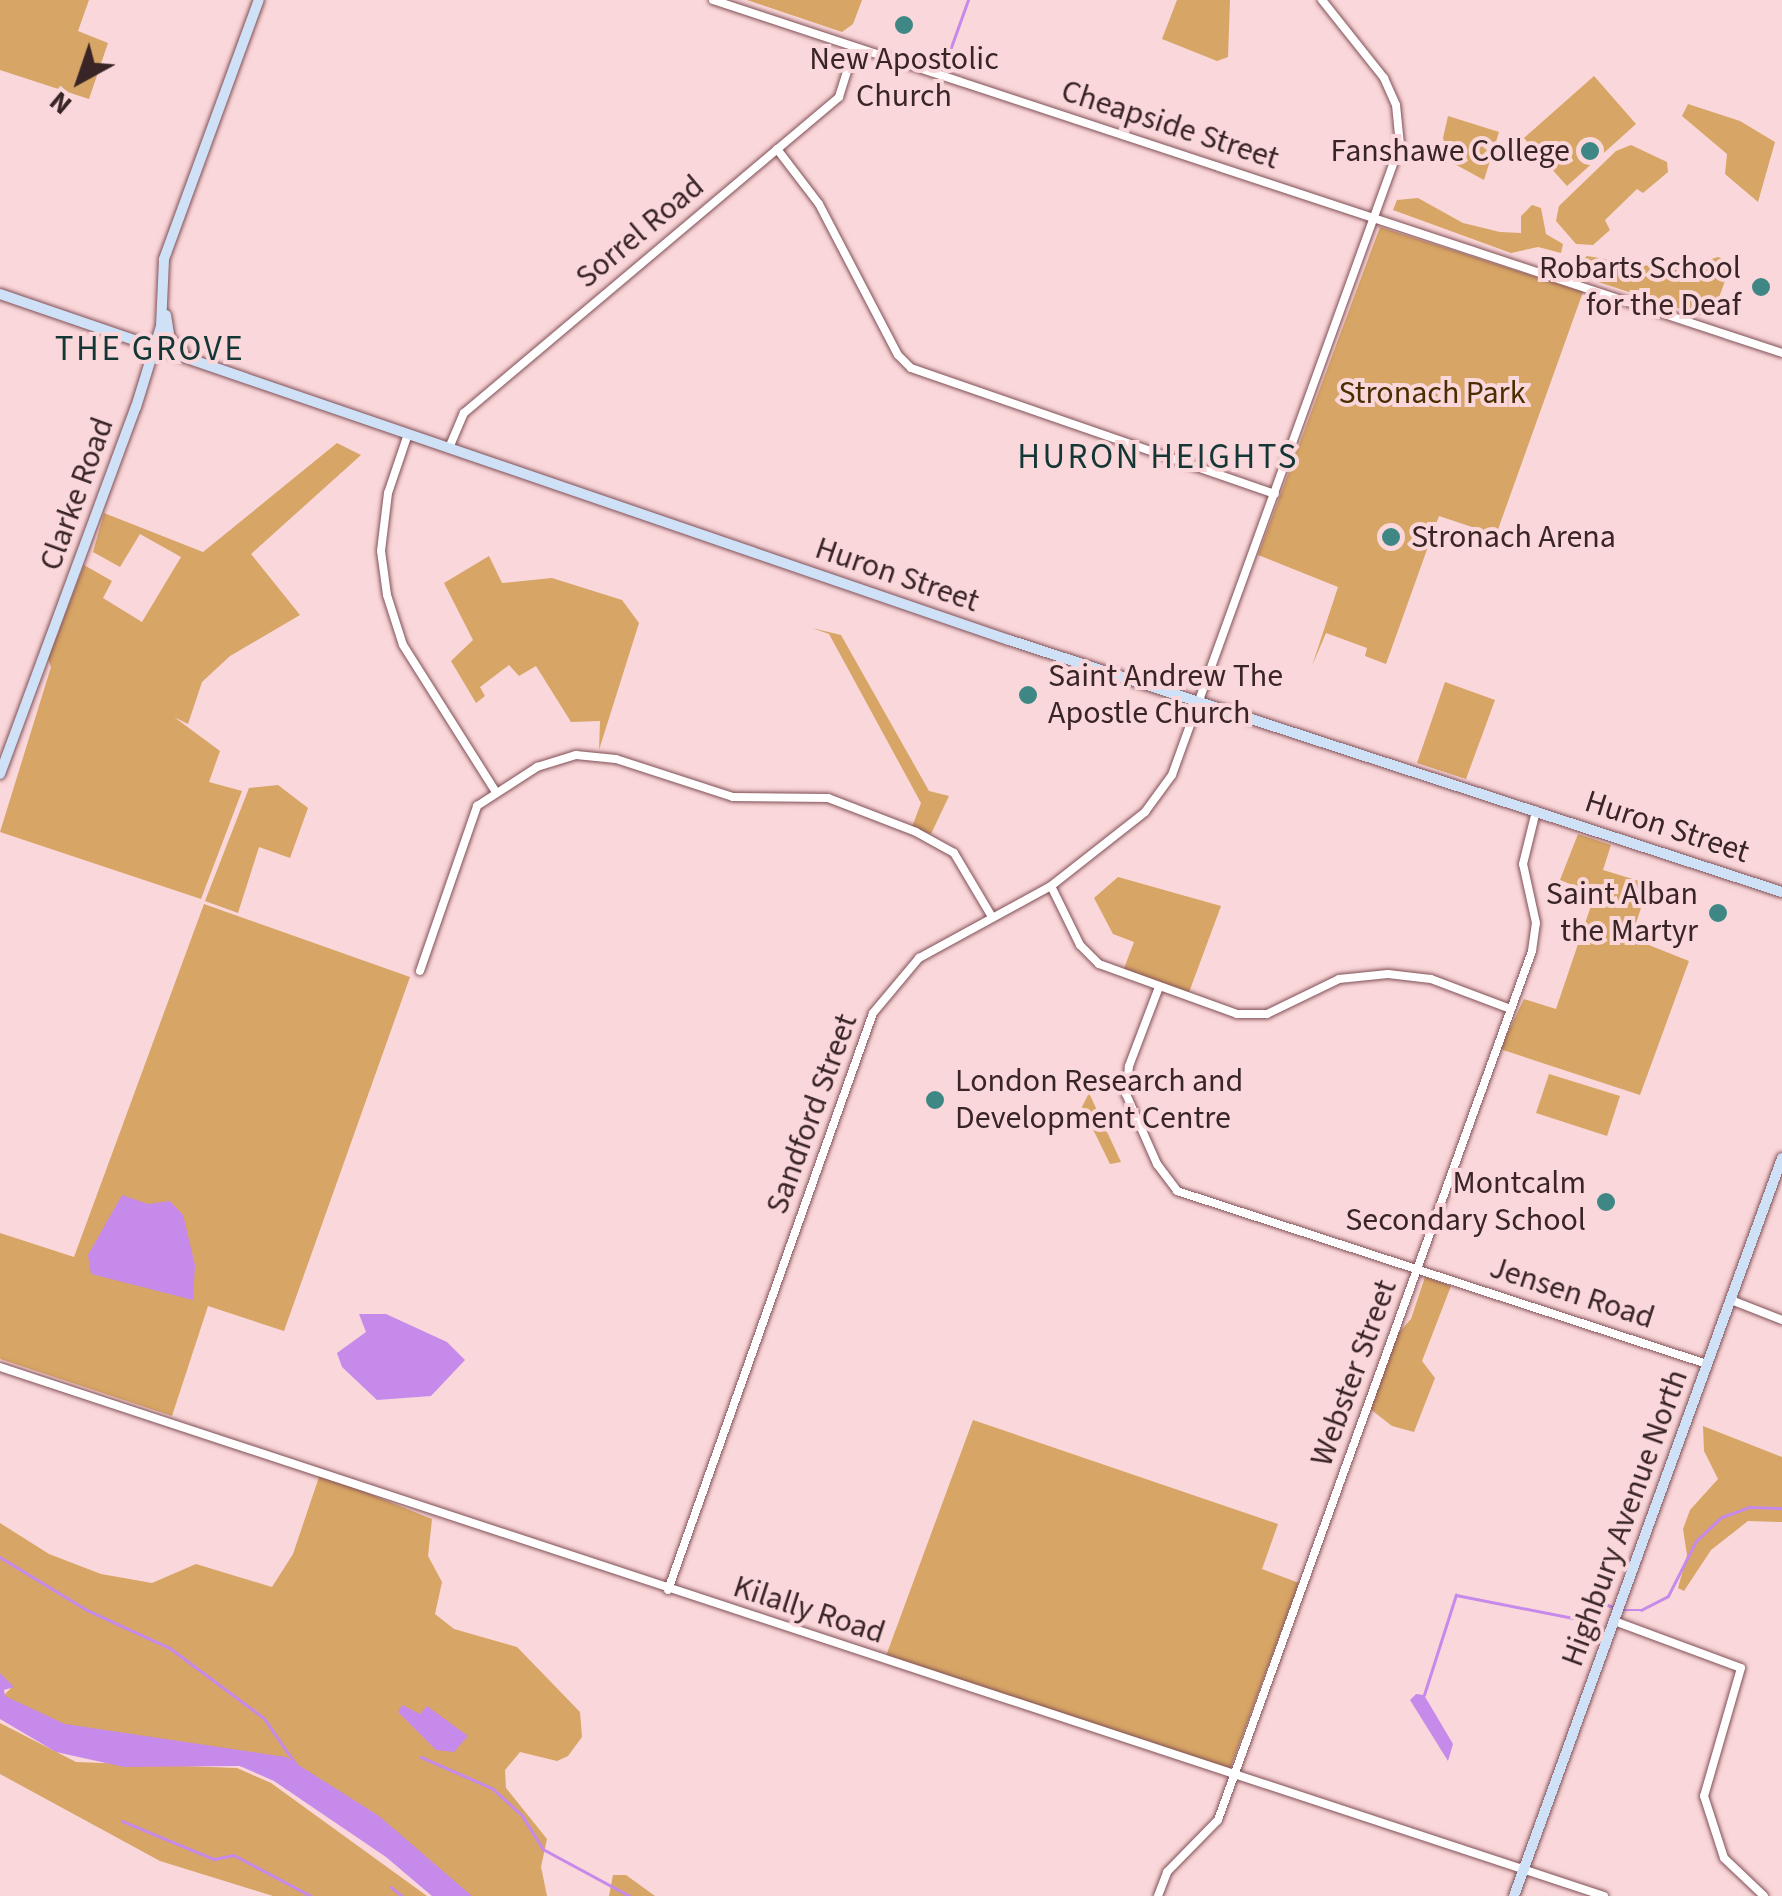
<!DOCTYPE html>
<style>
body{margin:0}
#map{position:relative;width:1782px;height:1896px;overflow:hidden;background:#fad7da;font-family:"Source Sans 3",sans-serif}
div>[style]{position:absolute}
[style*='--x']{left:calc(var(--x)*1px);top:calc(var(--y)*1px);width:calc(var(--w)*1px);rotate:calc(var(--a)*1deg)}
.green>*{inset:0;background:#d7a565}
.water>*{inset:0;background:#c68aea}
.stream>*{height:2.5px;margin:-1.25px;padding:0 1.25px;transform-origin:1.25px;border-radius:1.25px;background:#c68aea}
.roads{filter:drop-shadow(0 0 2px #805056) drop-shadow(0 0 2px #805056)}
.minor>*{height:8px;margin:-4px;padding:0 4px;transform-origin:4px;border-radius:4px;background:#fff}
.major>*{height:10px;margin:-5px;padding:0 5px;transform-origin:5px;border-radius:5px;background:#cee1f7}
.dots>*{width:28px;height:28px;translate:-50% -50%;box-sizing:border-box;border:5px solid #fad7da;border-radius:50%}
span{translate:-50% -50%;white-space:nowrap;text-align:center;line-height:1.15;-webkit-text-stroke:8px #fad7da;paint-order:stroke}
.poi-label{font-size:32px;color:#392426}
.right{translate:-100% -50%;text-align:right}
.left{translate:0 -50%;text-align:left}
.street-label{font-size:32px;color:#392426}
.park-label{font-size:32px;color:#4a2d00}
.neighbourhood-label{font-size:35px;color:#143736;letter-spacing:2.5px}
.north{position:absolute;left:30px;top:30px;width:100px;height:100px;-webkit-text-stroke:8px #fad7da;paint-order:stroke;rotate:220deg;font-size:28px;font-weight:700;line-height:40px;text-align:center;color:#392426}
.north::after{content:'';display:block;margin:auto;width:35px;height:45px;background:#392426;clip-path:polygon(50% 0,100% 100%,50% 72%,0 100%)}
</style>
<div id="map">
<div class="green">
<div style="clip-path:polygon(0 0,89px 0,78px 31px,108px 43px,89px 99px,0 70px)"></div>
<div style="clip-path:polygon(747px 0,862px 0,853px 24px,842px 32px)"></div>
<div style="clip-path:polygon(1177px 0,1230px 0,1228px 57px,1217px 61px,1162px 39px)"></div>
<div style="clip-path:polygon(1594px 76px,1636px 124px,1567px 186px,1524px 138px)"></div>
<div style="clip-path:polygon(1688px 104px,1740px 121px,1775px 142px,1758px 202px,1725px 174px,1727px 154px,1682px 116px)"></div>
<div style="clip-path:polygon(1448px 116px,1499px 132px,1484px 180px,1449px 161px,1443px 138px)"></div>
<div style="clip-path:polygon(1631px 145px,1667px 162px,1668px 172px,1643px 193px,1637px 189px,1605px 220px,1610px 230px,1593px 245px,1576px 244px,1556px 221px,1559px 206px,1616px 151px)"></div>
<div style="clip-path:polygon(1418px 198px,1463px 223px,1500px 232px,1521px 233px,1521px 216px,1532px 205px,1541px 208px,1546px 234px,1563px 244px,1561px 253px,1538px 247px,1511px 253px,1393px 210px,1397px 200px)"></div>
<div style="clip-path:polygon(1380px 227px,1583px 292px,1496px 535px,1439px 516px,1386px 664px,1365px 656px,1367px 648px,1326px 633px,1312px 666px,1338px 587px,1258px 555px)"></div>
<div style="clip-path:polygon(1587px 256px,1675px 270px,1718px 257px,1732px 262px,1711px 319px,1568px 272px)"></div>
<div style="clip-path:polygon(337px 443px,361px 455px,251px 554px,300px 615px,230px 656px,202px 682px,188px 724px,174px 717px,220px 751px,209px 782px,242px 791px,201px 899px,0 832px,51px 667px,48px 659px,84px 565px,112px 581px,103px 598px,142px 622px,181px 557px,140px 534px,120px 567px,93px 552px,104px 513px,203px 552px)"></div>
<div style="clip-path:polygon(489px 556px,502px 583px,552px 578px,622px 600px,639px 623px,599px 750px,600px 721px,571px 722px,536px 666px,519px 676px,509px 665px,480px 687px,485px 696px,476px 703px,451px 661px,473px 640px,444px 583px)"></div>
<div style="clip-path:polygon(812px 628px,841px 635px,929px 791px,949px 796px,931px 834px,912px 827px,921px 803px,829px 634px)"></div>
<div style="clip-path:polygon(1445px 682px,1495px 700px,1466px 779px,1417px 763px)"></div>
<div style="clip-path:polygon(278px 785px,308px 808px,290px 858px,259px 847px,238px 913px,205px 901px,249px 788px)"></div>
<div style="clip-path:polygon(1578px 834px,1611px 845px,1603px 870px,1649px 884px,1631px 938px,1689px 961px,1640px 1095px,1500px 1049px,1524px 999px,1556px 1009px,1595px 894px,1560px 880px)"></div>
<div style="clip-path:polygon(1118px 877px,1221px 906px,1188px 995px,1123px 971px,1134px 942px,1113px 934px,1094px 898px)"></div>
<div style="clip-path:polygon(204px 904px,410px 977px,284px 1331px,208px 1306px,172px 1416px,0 1359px,0 1233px,74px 1257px)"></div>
<div style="clip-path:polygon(1549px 1074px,1620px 1096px,1607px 1136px,1536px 1113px)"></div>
<div style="clip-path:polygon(1089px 1093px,1121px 1162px,1110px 1164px,1082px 1107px)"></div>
<div style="clip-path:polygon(1425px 1277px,1451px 1286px,1422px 1361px,1435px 1378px,1414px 1432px,1392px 1426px,1369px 1408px,1389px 1344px,1411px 1319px)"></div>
<div style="clip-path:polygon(973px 1420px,1278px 1524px,1262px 1569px,1299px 1583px,1230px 1769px,886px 1656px)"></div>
<div style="clip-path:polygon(1703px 1426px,1782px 1457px,1782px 1522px,1748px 1521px,1711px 1550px,1684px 1591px,1678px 1588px,1687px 1555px,1683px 1529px,1690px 1510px,1718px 1479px,1704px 1451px)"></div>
<div style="clip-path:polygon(320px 1474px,432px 1519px,428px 1556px,442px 1582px,435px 1614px,454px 1629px,517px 1647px,580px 1712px,582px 1737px,568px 1756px,557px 1761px,520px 1752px,505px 1770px,506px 1788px,547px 1839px,541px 1867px,547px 1896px,469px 1896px,327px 1787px,62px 1724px,2px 1697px,11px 1688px,0 1676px,0 1523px,49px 1554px,101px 1574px,152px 1583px,196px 1564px,272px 1587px,293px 1554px)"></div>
<div style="clip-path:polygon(0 1723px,76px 1762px,237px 1768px,271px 1783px,427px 1896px,273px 1896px,160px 1861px,0 1774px)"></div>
<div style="clip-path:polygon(613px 1875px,626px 1875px,655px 1896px,609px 1896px)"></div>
</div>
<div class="water">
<div style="clip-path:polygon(122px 1195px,148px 1204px,170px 1201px,183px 1215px,195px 1265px,193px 1300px,91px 1274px,88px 1255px)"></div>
<div style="clip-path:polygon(359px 1314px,386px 1314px,447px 1342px,465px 1360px,431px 1396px,377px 1400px,342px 1367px,337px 1353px,366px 1332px)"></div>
<div style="clip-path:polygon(0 1673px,14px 1687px,4px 1690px,5px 1696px,65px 1724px,286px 1757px,379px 1816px,472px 1896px,432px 1896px,386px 1857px,274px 1781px,240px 1766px,124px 1767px,56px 1752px,0 1719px)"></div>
<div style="clip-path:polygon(1416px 1694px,1424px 1695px,1453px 1744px,1448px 1761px,1410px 1700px)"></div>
<div style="clip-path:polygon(402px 1705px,420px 1714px,427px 1706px,468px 1736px,454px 1752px,436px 1750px,398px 1712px)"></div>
</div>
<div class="stream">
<div style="--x:949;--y:53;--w:56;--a:-70.3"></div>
<div style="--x:0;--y:1557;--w:102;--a:31.3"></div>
<div style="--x:87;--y:1610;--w:91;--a:24.6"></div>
<div style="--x:170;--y:1648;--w:117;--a:36.7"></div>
<div style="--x:264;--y:1718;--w:56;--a:55.2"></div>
<div style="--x:1621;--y:1610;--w:20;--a:0"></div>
<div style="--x:1641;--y:1610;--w:30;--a:-27"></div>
<div style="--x:1668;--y:1596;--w:62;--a:-63"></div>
<div style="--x:1696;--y:1541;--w:35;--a:-43"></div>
<div style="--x:1722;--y:1517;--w:29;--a:-20"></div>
<div style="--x:1749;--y:1507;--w:33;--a:2"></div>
<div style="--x:1424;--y:1695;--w:105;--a:-72.3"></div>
<div style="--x:1456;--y:1595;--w:119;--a:11.1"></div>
<div style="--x:1573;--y:1618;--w:28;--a:-41"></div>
<div style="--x:1594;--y:1600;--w:20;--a:20"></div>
<div style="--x:421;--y:1757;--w:77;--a:23.6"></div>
<div style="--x:492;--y:1788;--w:40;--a:42"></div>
<div style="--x:522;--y:1815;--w:40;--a:58"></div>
<div style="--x:543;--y:1849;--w:99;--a:28.4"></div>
<div style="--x:122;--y:1821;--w:100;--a:22.4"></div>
<div style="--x:214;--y:1859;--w:20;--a:-11"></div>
<div style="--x:234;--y:1855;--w:87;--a:28"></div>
<div style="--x:391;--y:1887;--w:14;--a:39"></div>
</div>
<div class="roads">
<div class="minor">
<div style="--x:713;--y:0;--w:1126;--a:18.27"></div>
<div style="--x:777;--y:149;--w:69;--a:52.6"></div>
<div style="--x:819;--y:204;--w:170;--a:62.4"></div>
<div style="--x:898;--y:355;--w:18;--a:45"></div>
<div style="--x:911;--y:368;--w:385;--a:19.1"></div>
<div style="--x:408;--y:434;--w:62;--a:108.7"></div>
<div style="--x:388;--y:493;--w:58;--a:96.9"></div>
<div style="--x:381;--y:551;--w:44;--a:82.2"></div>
<div style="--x:387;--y:595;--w:52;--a:72.3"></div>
<div style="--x:403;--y:645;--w:174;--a:57.7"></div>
<div style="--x:449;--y:448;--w:38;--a:-67"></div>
<div style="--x:464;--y:413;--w:490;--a:-40.1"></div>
<div style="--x:839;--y:97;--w:50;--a:-72.6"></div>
<div style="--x:1051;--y:886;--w:66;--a:63.8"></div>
<div style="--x:1080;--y:945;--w:27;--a:45"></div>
<div style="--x:1099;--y:964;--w:147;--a:19.9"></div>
<div style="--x:1237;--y:1014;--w:30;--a:0"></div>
<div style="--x:1267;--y:1014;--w:80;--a:-25.9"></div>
<div style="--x:1339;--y:979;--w:49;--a:-5.8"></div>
<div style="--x:1388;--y:974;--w:43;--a:6.6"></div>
<div style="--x:1431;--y:979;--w:85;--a:20.6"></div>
<div style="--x:420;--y:971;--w:175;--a:-70.9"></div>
<div style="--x:477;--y:806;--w:72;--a:-33"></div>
<div style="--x:537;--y:767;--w:41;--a:-17.1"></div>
<div style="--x:576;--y:755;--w:40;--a:5.7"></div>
<div style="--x:616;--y:759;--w:123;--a:18"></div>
<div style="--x:733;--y:797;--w:95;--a:0.6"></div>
<div style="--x:828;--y:798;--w:94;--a:21.1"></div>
<div style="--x:916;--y:832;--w:43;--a:28.9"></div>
<div style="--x:954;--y:853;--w:74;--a:59.3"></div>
<div style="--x:1159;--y:987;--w:85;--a:110.8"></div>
<div style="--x:1129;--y:1066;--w:28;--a:96"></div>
<div style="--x:1126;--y:1094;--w:77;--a:66.1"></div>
<div style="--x:1157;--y:1164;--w:34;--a:53"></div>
<div style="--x:1177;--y:1191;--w:558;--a:18.08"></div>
<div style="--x:1731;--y:1300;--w:55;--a:21.4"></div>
<div style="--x:0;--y:1367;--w:1689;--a:18.25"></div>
<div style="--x:668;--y:1590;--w:612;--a:-70.44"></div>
<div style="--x:873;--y:1013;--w:72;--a:-50.1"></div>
<div style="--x:919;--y:958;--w:150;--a:-28.6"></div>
<div style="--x:1051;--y:886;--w:120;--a:-38.2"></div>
<div style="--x:1145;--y:812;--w:46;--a:-53.9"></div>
<div style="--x:1172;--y:775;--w:670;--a:-70.1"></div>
<div style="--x:1400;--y:145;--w:40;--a:-95.7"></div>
<div style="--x:1396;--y:105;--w:30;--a:-114"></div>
<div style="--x:1384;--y:78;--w:100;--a:-128.5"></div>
<div style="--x:1614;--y:1621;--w:135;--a:20.3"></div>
<div style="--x:1741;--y:1668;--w:133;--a:106.1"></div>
<div style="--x:1704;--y:1796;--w:65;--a:72.1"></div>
<div style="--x:1724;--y:1858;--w:55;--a:43.5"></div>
<div style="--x:1158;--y:1896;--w:26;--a:-69"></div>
<div style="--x:1167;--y:1872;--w:73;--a:-45.6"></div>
<div style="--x:1218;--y:1820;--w:924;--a:-70.13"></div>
<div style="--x:1532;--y:951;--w:28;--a:-82"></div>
<div style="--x:1536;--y:923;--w:60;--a:-102.4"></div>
<div style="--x:1523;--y:864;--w:55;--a:-76.2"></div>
</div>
<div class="major">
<div style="--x:0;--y:294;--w:1067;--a:18.93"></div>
<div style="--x:1009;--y:640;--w:813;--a:18.06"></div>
<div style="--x:166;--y:315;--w:24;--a:81"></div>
<div style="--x:170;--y:339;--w:18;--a:43"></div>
<div style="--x:0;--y:774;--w:391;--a:-69.7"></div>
<div style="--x:136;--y:407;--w:85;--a:-72.8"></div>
<div style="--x:161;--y:326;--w:67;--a:-87.4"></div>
<div style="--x:164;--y:259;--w:276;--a:-69.9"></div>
<div style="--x:1514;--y:1896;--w:785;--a:-70.04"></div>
</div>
</div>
<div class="dots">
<div style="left:904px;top:25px;background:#3f8784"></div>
<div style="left:1590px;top:151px;background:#3f8784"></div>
<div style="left:1761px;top:287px;background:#3f8784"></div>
<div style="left:1391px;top:537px;background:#3f8784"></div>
<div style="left:1028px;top:695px;background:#3f8784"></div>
<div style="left:1718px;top:913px;background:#3f8784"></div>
<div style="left:935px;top:1100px;background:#3f8784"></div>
<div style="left:1606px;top:1202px;background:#3f8784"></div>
</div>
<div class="poi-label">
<span style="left:904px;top:78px">New Apostolic<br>Church</span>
<span class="right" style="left:1570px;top:151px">Fanshawe College</span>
<span class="right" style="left:1741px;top:287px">Robarts School<br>for the Deaf</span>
<span class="left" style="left:1411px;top:537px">Stronach Arena</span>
<span class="left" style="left:1048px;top:695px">Saint Andrew The<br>Apostle Church</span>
<span class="right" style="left:1698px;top:913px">Saint Alban<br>the Martyr</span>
<span class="left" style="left:955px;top:1100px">London Research and<br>Development Centre</span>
<span class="right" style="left:1586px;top:1202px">Montcalm<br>Secondary School</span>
</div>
<div class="street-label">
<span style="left:1170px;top:125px;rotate:18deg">Cheapside Street</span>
<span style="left:640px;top:232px;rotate:-40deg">Sorrel Road</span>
<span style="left:77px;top:494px;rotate:-70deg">Clarke Road</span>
<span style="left:897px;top:575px;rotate:19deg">Huron Street</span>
<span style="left:1667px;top:827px;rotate:18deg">Huron Street</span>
<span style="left:812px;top:1114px;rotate:-70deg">Sandford Street</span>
<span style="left:1572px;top:1293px;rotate:18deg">Jensen Road</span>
<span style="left:1354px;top:1373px;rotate:-70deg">Webster Street</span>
<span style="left:1625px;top:1518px;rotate:-70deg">Highbury Avenue North</span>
<span style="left:809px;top:1610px;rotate:18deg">Kilally Road</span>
</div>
<div class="park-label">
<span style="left:1432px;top:393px">Stronach Park</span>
</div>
<div class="neighbourhood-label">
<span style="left:150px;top:349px">THE GROVE</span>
<span style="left:1158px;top:457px">HURON HEIGHTS</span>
</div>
<div class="north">N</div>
</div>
